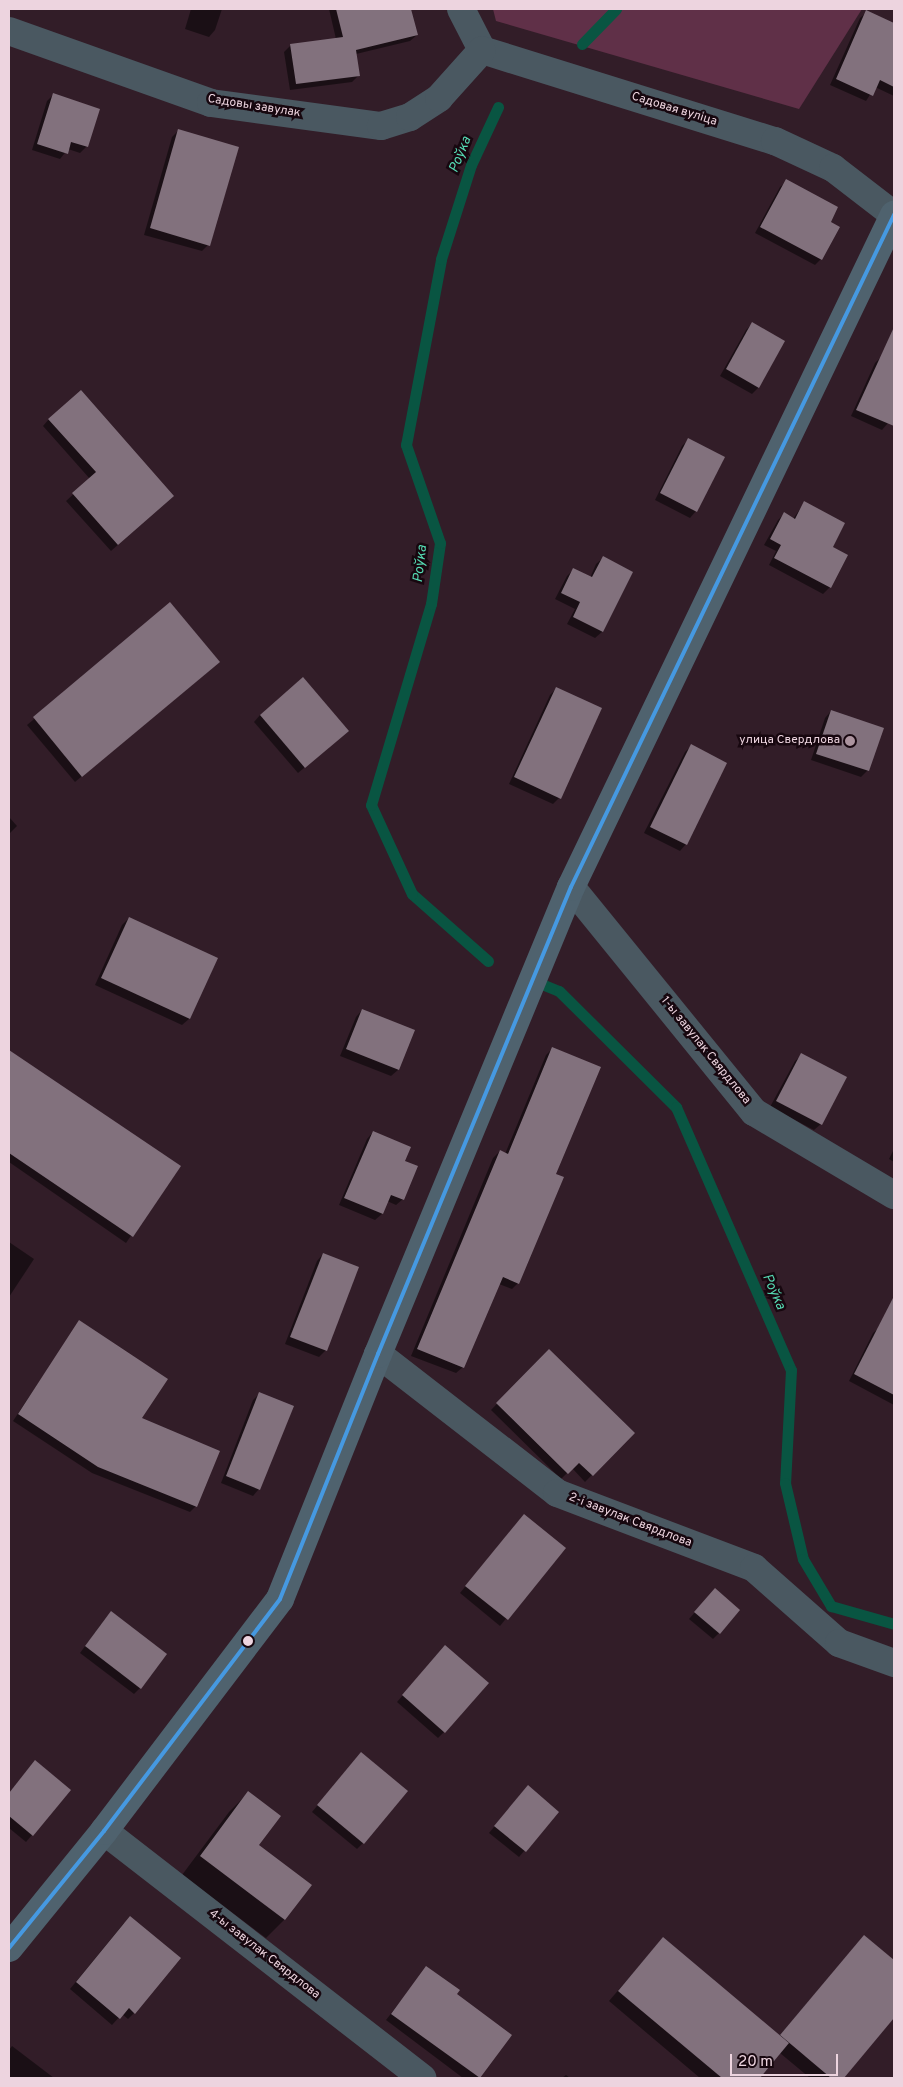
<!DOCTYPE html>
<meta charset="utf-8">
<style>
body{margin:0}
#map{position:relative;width:903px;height:2087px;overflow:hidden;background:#321d28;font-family:Overpass,sans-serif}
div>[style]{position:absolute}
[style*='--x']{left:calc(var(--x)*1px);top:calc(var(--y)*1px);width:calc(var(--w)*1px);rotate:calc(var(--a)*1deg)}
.green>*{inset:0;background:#603048}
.shadow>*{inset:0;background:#0007}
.stream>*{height:11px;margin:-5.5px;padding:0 5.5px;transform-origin:5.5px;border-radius:5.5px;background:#095542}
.building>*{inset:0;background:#82717d}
.street>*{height:28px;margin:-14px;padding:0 14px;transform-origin:14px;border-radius:14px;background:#4a5861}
.secondary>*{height:28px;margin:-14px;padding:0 14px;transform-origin:14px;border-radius:14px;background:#4f626e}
.bus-1>*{height:4px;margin:-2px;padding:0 2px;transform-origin:2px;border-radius:2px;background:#4699e1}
.dots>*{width:14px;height:14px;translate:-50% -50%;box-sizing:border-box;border:2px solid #17070f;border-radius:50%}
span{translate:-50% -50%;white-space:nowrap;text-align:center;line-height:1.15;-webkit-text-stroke:5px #17070f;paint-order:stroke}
.street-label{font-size:12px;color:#edd4df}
.poi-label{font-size:12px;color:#edd4df}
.right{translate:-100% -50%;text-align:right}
.water-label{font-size:14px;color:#56dcb4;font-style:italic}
.frame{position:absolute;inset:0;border:10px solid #edd4df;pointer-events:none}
.scale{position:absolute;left:730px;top:2054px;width:108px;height:22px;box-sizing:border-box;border:2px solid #edd4df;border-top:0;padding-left:6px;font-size:15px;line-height:18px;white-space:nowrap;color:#edd4df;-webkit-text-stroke:4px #17070f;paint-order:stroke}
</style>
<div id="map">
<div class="green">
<div style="clip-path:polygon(493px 9px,862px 9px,799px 109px,496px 21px)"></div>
</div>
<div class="shadow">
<div style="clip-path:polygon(191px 9px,222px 9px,215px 30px,209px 37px,185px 29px)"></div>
<div style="clip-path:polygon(329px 9px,410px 9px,417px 35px,410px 41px,356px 54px,359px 75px,352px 82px,290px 90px,284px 52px,291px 45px,336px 39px)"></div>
<div style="clip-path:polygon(867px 12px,894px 24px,894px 96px,875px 87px,866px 101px,830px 85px,860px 18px)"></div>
<div style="clip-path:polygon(53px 95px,87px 146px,80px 153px,68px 149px,60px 159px,32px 150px,47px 101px)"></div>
<div style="clip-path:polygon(178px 131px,208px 245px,202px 251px,144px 235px,172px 137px)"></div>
<div style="clip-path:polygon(787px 181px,821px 259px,815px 265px,755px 233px,780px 187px)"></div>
<div style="clip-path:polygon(752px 324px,758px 388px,752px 394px,720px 376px,746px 330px)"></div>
<div style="clip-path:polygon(882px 356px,894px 362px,894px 410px,888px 423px,882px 430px,851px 416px,875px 363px)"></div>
<div style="clip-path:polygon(49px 419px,166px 502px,111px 551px,66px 501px,90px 479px,43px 426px)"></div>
<div style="clip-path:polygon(688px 440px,696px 511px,690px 518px,655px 500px,682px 446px)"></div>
<div style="clip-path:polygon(804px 503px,831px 547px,846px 555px,830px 587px,823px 594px,769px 565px,776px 551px,764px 545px,778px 520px,784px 514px,793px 519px)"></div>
<div style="clip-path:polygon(603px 558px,632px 572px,602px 632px,595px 638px,567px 624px,575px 609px,555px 599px,567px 576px,573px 570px,590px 578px,596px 564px)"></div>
<div style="clip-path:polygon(170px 604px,212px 668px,75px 782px,27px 725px)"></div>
<div style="clip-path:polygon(556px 689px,559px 798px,553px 804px,509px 784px,550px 695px)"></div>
<div style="clip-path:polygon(831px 711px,868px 770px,861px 777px,811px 760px,825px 718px)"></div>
<div style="clip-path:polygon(260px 715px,341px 737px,298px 773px,254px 722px)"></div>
<div style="clip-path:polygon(691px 746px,686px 844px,680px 851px,644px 833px,685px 752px)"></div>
<div style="clip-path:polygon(9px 817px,17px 826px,9px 834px)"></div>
<div style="clip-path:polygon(129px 918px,216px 958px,189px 1019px,182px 1025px,95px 985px,122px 925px)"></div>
<div style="clip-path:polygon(362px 1010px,413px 1030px,398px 1070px,391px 1076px,340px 1056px,356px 1017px)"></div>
<div style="clip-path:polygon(553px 1048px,554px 1175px,518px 1283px,512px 1289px,499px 1284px,463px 1367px,456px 1373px,411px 1356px,493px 1158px,500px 1151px,505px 1154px,546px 1055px)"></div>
<div style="clip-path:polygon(9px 1051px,179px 1166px,126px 1243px,9px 1162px)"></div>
<div style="clip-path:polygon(802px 1055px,821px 1124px,814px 1130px,770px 1107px,795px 1061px)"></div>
<div style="clip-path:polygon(373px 1132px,403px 1162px,403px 1199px,396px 1205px,387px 1201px,382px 1214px,375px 1220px,339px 1205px,367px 1139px)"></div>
<div style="clip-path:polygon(894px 1149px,894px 1162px,889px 1159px)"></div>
<div style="clip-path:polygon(9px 1242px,34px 1259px,9px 1297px)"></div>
<div style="clip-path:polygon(323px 1254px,326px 1350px,319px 1357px,285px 1344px,317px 1261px)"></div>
<div style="clip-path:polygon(79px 1322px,196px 1506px,190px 1512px,92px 1473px,13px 1421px)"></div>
<div style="clip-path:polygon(880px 1327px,894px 1334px,894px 1405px,849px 1381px,873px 1333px)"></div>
<div style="clip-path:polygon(549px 1350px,633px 1433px,585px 1482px,572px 1468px,561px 1479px,491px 1410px)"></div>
<div style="clip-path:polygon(260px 1393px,259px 1489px,253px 1496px,221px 1483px,253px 1400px)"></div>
<div style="clip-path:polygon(518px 1522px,564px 1548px,500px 1626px,460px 1593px)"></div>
<div style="clip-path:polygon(709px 1596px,719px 1633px,713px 1639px,689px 1619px)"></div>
<div style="clip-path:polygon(105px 1619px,140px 1688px,134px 1694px,80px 1653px)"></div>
<div style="clip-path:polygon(439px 1653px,444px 1732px,438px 1738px,397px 1702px)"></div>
<div style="clip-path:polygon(355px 1760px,363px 1843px,357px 1849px,312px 1812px)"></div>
<div style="clip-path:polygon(29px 1768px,70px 1790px,26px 1842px,9px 1828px,9px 1793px)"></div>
<div style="clip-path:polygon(248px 1793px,258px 1845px,285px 1919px,266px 1938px,182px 1875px,229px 1812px)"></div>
<div style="clip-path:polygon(522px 1793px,557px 1812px,519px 1857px,489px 1833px)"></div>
<div style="clip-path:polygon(124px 1923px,134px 2013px,128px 2019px,122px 2014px,112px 2025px,70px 1989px)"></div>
<div style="clip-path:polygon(864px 1937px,894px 1962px,894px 2016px,842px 2078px,810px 2078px,780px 2053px,758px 2078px,700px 2078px,609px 2001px,663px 1938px,779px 2036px)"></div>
<div style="clip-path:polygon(427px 1967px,455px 1994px,510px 2035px,478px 2078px,463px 2078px,386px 2020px)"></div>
<div style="clip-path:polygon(12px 2046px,54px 2078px,9px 2078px,9px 2050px)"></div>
<div style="clip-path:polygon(566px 2075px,570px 2078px,562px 2078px)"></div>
</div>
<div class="stream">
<div style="--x:582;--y:44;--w:49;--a:-45.8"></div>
<div style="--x:488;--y:961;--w:101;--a:-138.6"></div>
<div style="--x:412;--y:894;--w:98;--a:-114.7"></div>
<div style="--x:371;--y:805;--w:210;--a:-73.4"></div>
<div style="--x:431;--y:604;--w:62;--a:-81.6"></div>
<div style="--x:440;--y:543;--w:104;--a:-109.1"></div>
<div style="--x:406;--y:445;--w:189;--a:-79.3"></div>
<div style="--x:441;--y:259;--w:99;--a:-72.3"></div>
<div style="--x:471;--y:165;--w:64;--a:-65"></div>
<div style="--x:544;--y:985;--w:16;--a:22"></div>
<div style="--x:559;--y:991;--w:165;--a:44.8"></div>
<div style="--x:676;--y:1107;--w:287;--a:66.4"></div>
<div style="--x:791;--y:1370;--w:113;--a:93"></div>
<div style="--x:785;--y:1483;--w:78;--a:76.7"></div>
<div style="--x:803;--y:1559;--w:55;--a:59.2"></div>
<div style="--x:831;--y:1606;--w:66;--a:15.9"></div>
</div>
<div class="building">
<div style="clip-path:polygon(336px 9px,411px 9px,418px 35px,356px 50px,360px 76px,296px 84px,290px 44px,343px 37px)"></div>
<div style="clip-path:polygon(866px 10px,894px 23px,894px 87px,880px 80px,873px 96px,836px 79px)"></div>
<div style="clip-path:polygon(53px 93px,100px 109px,88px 147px,71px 142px,68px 154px,37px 144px)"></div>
<div style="clip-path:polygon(178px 129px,239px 147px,210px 246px,150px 228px)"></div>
<div style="clip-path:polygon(786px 179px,838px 207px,831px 222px,840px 227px,822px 260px,760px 227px)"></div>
<div style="clip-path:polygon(752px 322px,785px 341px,759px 388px,726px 369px)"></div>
<div style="clip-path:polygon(894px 327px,894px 426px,856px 410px)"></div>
<div style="clip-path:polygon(81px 390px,174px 496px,118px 545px,72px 493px,96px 472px,48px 419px)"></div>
<div style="clip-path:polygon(688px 438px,725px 457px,697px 512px,660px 493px)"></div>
<div style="clip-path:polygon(804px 501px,845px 523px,833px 547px,848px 555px,831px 588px,774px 558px,781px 545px,770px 539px,784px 512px,795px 519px)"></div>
<div style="clip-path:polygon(603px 556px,633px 572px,603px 632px,573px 617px,580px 602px,561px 593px,573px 568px,592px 577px)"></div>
<div style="clip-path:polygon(170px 602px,220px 662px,82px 777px,33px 717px)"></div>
<div style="clip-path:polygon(303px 677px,349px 731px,305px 768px,260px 715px)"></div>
<div style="clip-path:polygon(556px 687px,602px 708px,561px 799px,514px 777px)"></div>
<div style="clip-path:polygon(831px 710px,884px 728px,869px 771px,816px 754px)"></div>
<div style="clip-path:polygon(691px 744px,727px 763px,687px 845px,650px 827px)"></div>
<div style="clip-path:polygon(129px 917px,218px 958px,190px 1019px,101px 978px)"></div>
<div style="clip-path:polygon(362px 1009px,415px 1030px,399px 1070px,346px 1049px)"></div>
<div style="clip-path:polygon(552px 1047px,601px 1067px,556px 1174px,564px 1177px,519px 1284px,503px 1277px,464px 1368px,417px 1349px,500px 1150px,508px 1154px)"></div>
<div style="clip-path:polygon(9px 1050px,181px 1166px,133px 1237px,9px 1153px)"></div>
<div style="clip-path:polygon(801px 1053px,847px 1077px,822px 1125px,776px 1101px)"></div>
<div style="clip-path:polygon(373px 1131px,411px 1147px,405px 1161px,418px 1166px,404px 1200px,391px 1195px,383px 1214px,344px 1198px)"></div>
<div style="clip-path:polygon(323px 1253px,359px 1267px,327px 1351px,290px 1337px)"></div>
<div style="clip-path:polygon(894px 1296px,894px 1395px,854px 1374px)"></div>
<div style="clip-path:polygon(79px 1320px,168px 1379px,142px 1418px,220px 1451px,197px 1507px,98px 1467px,18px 1414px)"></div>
<div style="clip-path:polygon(549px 1349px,635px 1433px,593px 1476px,579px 1463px,568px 1474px,496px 1403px)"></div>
<div style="clip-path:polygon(259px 1392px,294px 1406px,260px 1490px,226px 1476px)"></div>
<div style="clip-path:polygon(524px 1514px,566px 1548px,508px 1620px,465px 1586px)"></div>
<div style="clip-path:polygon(715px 1588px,740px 1610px,720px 1634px,694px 1612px)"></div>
<div style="clip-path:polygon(111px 1611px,167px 1654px,141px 1689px,85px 1646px)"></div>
<div style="clip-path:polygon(445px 1645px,489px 1683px,445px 1733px,402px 1695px)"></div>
<div style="clip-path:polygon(361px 1752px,408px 1791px,364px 1844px,317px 1805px)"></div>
<div style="clip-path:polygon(35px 1760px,71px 1790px,33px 1836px,9px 1816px,9px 1793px)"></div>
<div style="clip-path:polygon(528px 1785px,559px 1812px,526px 1852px,494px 1826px)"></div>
<div style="clip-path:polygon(248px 1791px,281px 1816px,259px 1845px,312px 1885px,285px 1920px,200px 1856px)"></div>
<div style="clip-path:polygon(130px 1916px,181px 1958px,135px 2014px,129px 2008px,120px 2019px,76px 1982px)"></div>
<div style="clip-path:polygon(864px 1935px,894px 1960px,894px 2018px,844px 2078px,831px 2078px,780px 2035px)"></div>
<div style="clip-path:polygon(663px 1937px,789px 2043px,760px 2078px,722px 2078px,618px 1991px)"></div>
<div style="clip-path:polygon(426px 1966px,460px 1990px,457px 1994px,512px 2035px,480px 2078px,391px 2014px)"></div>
</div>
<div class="street">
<div style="--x:461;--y:9;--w:46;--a:62.9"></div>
<div style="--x:482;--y:50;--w:307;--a:17.3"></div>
<div style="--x:775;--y:141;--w:64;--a:25"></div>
<div style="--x:833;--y:168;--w:77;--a:37.6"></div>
<div style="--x:9;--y:31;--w:214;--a:19.6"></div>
<div style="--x:211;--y:103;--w:172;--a:7.7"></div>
<div style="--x:381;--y:126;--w:30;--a:-17"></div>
<div style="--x:410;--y:117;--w:35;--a:-33"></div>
<div style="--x:439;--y:98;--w:64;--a:-48.1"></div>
<div style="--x:571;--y:887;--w:290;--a:50.9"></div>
<div style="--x:754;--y:1112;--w:163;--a:30.7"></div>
<div style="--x:378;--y:1354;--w:227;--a:37.8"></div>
<div style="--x:557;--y:1493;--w:211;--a:20.8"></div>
<div style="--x:754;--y:1568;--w:113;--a:41.4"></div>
<div style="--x:839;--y:1643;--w:59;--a:20"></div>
<div style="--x:104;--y:1831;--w:403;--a:37.8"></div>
</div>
<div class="secondary">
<div style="--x:9;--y:1948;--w:151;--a:-50.9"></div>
<div style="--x:104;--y:1831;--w:291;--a:-52.8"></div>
<div style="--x:280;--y:1599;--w:264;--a:-68.2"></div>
<div style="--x:378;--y:1354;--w:505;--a:-67.55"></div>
<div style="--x:571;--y:887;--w:746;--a:-64.33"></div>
</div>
<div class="bus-1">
<div style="--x:9;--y:1948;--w:151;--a:-50.9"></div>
<div style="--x:104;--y:1831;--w:291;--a:-52.8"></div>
<div style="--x:280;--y:1599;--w:264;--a:-68.2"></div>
<div style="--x:378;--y:1354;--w:505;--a:-67.55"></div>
<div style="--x:571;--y:887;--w:746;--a:-64.33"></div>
</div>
<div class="dots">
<div style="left:850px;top:741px;background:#ac949f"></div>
<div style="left:248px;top:1641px;background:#edd4df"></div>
</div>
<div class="street-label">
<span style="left:254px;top:107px;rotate:9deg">Садовы завулак</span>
<span style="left:674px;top:110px;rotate:17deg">Садовая вуліца</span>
<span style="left:705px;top:1051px;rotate:51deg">1-ы завулак Свярдлова</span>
<span style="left:630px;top:1521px;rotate:21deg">2-і завулак Свярдлова</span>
<span style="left:264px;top:1955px;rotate:38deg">4-ы завулак Свярдлова</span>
</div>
<div class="poi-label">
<span class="right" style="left:840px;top:741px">улица Свердлова</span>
</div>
<div class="water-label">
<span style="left:461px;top:155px;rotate:-68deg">Роўка</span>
<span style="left:421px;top:564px;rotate:-83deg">Роўка</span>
<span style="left:773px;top:1292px;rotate:66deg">Роўка</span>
</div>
<div class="frame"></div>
<div class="scale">20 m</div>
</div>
